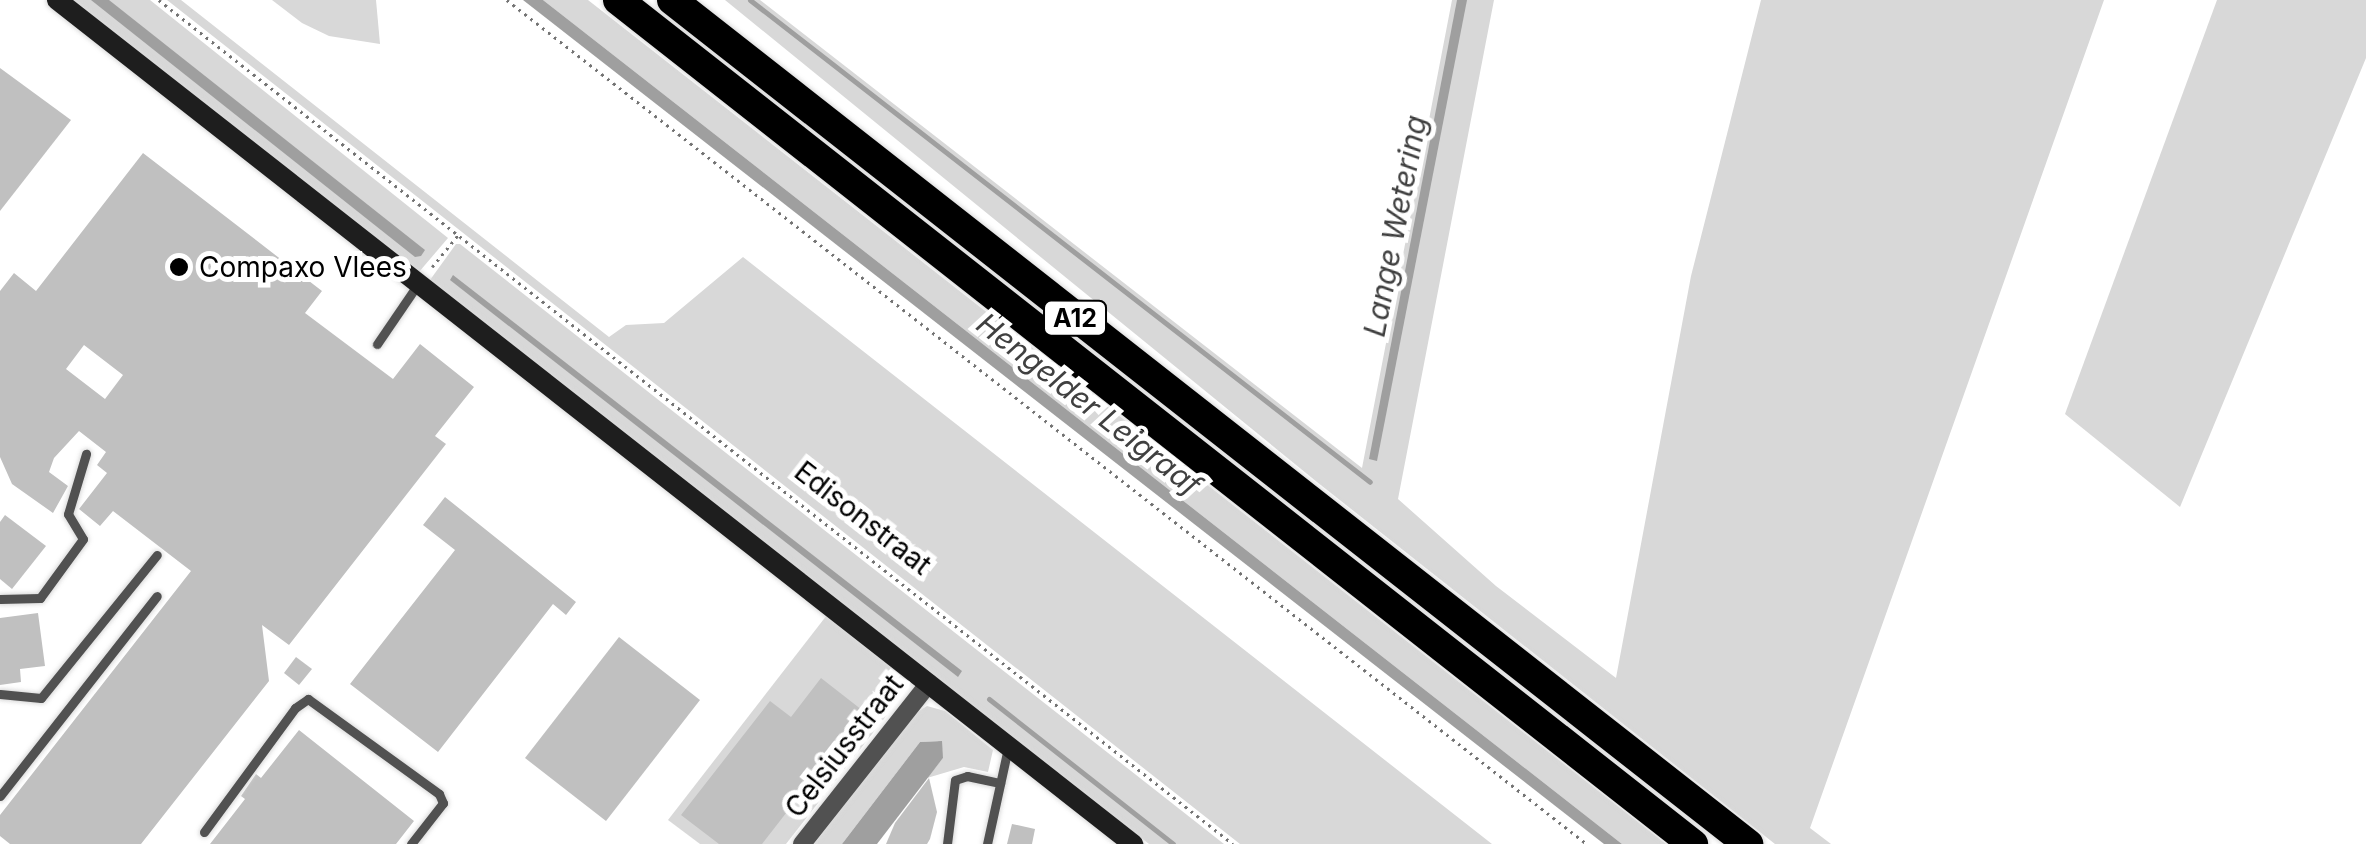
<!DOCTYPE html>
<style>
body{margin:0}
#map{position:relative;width:2366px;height:844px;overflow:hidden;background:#fff;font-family:Inter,sans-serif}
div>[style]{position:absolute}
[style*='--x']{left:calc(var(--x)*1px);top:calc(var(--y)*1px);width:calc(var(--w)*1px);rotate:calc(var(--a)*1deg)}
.green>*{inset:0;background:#d8d8d8}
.water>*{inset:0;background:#9f9f9f}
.stream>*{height:5px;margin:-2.5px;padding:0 2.5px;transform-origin:2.5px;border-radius:2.5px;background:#9f9f9f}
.building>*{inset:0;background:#c0c0c0}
.path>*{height:2.5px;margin-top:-1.25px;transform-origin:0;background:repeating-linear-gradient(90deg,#737373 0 2.5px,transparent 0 7.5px)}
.roads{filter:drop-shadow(0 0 2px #dbdbdb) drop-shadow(0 0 2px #dbdbdb)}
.lane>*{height:9px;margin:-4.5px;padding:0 4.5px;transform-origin:4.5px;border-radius:4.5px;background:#515151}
.street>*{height:18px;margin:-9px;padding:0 9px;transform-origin:9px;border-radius:9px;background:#515151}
.secondary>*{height:20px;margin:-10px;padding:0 10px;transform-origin:10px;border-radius:10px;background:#1e1e1e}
.highway>*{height:30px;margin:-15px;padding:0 15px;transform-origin:15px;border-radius:15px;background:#000}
.dots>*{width:28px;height:28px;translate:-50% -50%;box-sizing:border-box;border:5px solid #fff;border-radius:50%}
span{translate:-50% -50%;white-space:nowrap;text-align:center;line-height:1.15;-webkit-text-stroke:10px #fff;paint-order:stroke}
.shield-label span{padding:2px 8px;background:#fff;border:2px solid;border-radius:8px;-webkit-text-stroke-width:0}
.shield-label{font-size:25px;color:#000;font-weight:700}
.poi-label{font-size:28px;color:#000}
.left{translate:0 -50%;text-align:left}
.street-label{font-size:28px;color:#000}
.water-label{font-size:30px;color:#404040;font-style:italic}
</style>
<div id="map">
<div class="green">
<div style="clip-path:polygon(71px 0,150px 0,448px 238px,419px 272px)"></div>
<div style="clip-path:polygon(167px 0,181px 0,609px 337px,626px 325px,664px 323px,743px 257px,1492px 844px,1240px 844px)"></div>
<div style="clip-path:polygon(272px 0,376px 0,380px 44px,329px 36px,302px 23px)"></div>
<div style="clip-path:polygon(543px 0,588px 0,1666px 844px,1622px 844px)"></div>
<div style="clip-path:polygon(725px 0,760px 0,1362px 468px,1452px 0,1494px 0,1398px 499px,1496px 586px,1616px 678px,1691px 276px,1761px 0,2104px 0,1810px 828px,1831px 844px,1775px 844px,1317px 482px)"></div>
<div style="clip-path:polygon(2217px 0,2366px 0,2366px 58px,2180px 507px,2065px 414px)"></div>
<div style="clip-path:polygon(456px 244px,460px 244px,1224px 844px,1149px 844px,430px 280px)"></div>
<div style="clip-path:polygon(827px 615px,893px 666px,899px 694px,890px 711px,786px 844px,700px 844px,668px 820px)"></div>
<div style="clip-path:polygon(927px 706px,945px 711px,993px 750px,988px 772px,964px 767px,927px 778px,943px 758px,938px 741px,920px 742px,842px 844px,814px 844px,914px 714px)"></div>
</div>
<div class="water">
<div style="clip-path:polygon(91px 0,109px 0,425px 250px,421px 256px,415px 257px)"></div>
<div style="clip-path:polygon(523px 0,543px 0,1622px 844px,1604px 844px)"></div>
<div style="clip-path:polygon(1457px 0,1467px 0,1377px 461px,1369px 459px)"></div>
<div style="clip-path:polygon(453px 275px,962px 671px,958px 677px,450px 280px)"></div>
<div style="clip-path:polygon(942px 741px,943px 758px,877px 844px,842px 844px,920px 742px)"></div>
</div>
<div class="stream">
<div style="--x:750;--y:0;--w:785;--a:37.86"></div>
<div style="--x:989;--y:699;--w:234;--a:38.2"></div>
</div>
<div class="building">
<div style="clip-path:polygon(0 68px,71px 120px,0 211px)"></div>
<div style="clip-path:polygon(evenodd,143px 153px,322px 291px,305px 313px,393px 379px,420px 344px,474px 387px,435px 436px,446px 444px,289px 645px,262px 625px,269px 681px,141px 844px,10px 844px,0 836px,0 815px,191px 571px,113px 511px,100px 526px,79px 509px,107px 473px,97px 465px,106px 452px,79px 431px,54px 458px,49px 472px,68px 486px,53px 513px,12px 484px,0 457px,0 291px,14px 273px,36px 291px,143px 153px,84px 345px,123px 375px,105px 399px,66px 369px,84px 345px)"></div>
<div style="clip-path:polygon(445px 497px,576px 602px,566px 615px,553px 604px,438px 752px,350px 684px,455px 550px,423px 525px)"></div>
<div style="clip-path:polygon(5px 515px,46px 546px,12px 589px,0 579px,0 522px)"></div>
<div style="clip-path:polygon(38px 613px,45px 666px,20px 669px,21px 682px,0 685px,0 618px)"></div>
<div style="clip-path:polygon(619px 637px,700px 700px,606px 821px,525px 758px)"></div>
<div style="clip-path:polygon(296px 657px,312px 669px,299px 685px,284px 673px)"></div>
<div style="clip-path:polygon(821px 678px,862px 710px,860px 718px,762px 844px,719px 844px,681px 815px,770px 701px,791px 717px)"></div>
<div style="clip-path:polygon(299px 730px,414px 821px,396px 844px,210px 844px,245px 799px,241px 796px,256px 774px,261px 778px)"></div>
<div style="clip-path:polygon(929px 778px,937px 812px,930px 839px,927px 844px,886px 844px,895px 823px)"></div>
<div style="clip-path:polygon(1012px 824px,1035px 829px,1032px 844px,1007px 844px)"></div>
</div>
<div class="path">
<div style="--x:159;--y:0;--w:1366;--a:38.16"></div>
<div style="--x:507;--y:0;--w:1371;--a:38.01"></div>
<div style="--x:432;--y:267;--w:41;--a:-50.9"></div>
</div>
<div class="roads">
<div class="lane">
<div style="--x:377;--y:344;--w:73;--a:-55.7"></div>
<div style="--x:0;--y:599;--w:40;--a:-1.4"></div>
<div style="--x:40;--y:598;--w:73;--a:-53.9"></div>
<div style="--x:83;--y:539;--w:29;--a:-121"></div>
<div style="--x:68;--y:514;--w:63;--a:-73.3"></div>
<div style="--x:0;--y:694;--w:41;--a:5.6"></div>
<div style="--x:41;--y:698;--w:184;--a:-51"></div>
<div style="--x:0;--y:796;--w:254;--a:-51.9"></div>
<div style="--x:204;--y:832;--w:154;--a:-53.7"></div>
<div style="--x:295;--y:708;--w:16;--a:-35"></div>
<div style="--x:308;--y:699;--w:162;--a:35.9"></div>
<div style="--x:439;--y:794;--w:10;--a:66"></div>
<div style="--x:443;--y:803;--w:52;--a:128"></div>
<div style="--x:947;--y:844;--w:64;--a:-82.9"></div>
<div style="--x:955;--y:780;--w:13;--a:-18"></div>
<div style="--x:967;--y:776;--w:34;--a:12"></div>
<div style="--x:987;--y:844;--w:98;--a:-77.7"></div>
</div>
<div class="street">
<div style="--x:802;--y:844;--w:205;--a:-51.7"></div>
</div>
<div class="secondary">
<div style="--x:57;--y:0;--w:1368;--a:38.11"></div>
</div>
<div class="highway">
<div style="--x:618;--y:0;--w:1367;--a:38.14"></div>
<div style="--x:672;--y:0;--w:1368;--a:38.11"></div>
</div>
</div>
<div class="dots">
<div style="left:179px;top:267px;background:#000"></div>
</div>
<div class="shield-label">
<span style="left:1075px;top:318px">A12</span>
</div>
<div class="poi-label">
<span class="left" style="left:199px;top:267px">Compaxo Vlees</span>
</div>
<div class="street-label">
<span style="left:863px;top:518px;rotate:38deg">Edisonstraat</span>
<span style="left:844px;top:746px;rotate:-52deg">Celsiusstraat</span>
</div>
<div class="water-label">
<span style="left:1395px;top:226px;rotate:-79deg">Lange Wetering</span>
<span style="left:1089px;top:404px;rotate:38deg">Hengelder Leigraaf</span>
</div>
</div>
